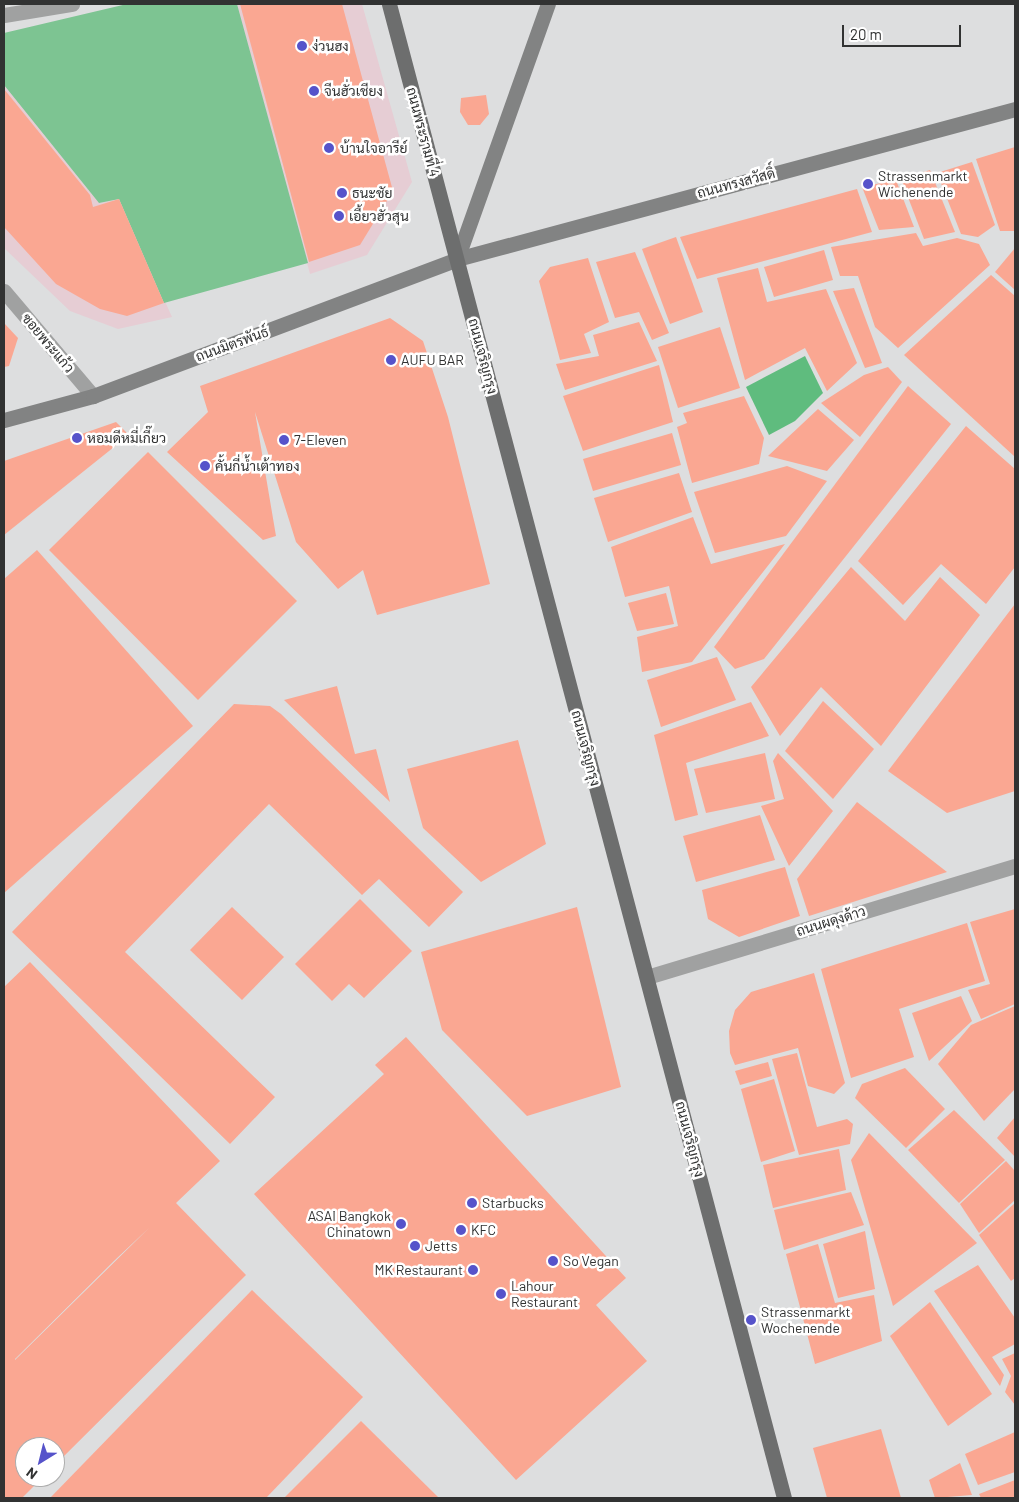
<!DOCTYPE html>
<meta charset="utf-8">
<style>
body{margin:0}
#map{position:relative;width:1019px;height:1502px;overflow:hidden;background:#dddedf;font-family:Barlow,Sarabun,sans-serif}
div>[style]{position:absolute}
[style*='--x']{left:calc(var(--x)*1px);top:calc(var(--y)*1px);width:calc(var(--w)*1px);rotate:calc(var(--a)*1deg)}
.commercial>*{inset:0;background:#e6cdd4}
.green>*{inset:0;background:#7dc492}
.forest>*{inset:0;background:#5fbc7e}
.building>*{inset:0;background:#faa792}
.lane>*{height:15px;margin:-7.5px;padding:0 7.5px;transform-origin:7.5px;border-radius:7.5px;background:#a0a1a1}
.street>*{height:15px;margin:-7.5px;padding:0 7.5px;transform-origin:7.5px;border-radius:7.5px;background:#a0a1a1}
.secondary>*{height:15px;margin:-7.5px;padding:0 7.5px;transform-origin:7.5px;border-radius:7.5px;background:#828383}
.primary>*{height:15px;margin:-7.5px;padding:0 7.5px;transform-origin:7.5px;border-radius:7.5px;background:#6d6e6e}
.dots>*{width:14px;height:14px;translate:-50% -50%;box-sizing:border-box;border:2px solid #fff;border-radius:50%}
span{translate:-50% -50%;white-space:nowrap;text-align:center;line-height:1.15;-webkit-text-stroke:5px #fff;paint-order:stroke}
.poi-label{font-size:14px;color:#313232}
.left{translate:0 -50%;text-align:left}
.right{translate:-100% -50%;text-align:right}
.street-label{font-size:14px;color:#313232}
.frame{position:absolute;inset:0;border:5px solid #313232;pointer-events:none}
.north{position:absolute;left:15px;top:1437px;width:50px;height:50px;box-sizing:border-box;background:#fff;border:1px solid #adadad;border-radius:50%;rotate:216deg;font-size:14px;font-weight:700;line-height:20px;text-align:center;color:#313232}
.north::after{content:'';display:block;margin:auto;width:18px;height:22px;background:#5653ca;clip-path:polygon(50% 0,100% 100%,50% 72%,0 100%)}
.scale{position:absolute;left:842px;top:25px;width:119px;height:22px;box-sizing:border-box;border:2px solid #313232;border-top:0;padding-left:6px;font-size:15px;line-height:18px;white-space:nowrap;color:#313232;-webkit-text-stroke:4px #fff;paint-order:stroke}
</style>
<div id="map">
<div class="commercial">
<div style="clip-path:polygon(237px 4px,362px 4px,412px 182px,367px 255px,310px 274px)"></div>
<div style="clip-path:polygon(4px 85px,99px 203px,119px 199px,172px 317px,118px 329px,70px 311px,4px 248px)"></div>
</div>
<div class="green">
<div style="clip-path:polygon(127px 4px,237px 4px,308px 263px,164px 303px,119px 199px,99px 203px,4px 85px,4px 33px)"></div>
</div>
<div class="forest">
<div style="clip-path:polygon(805px 356px,823px 393px,795px 421px,769px 435px,746px 387px)"></div>
</div>
<div class="building">
<div style="clip-path:polygon(240px 4px,342px 4px,393px 191px,360px 245px,309px 262px)"></div>
<div style="clip-path:polygon(4px 89px,90px 195px,93px 207px,119px 199px,164px 303px,127px 316px,100px 309px,56px 284px,4px 227px)"></div>
<div style="clip-path:polygon(486px 95px,489px 114px,480px 125px,468px 125px,460px 112px,461px 98px)"></div>
<div style="clip-path:polygon(1015px 147px,1015px 231px,1000px 231px,976px 159px)"></div>
<div style="clip-path:polygon(972px 162px,995px 225px,978px 237px,961px 234px,937px 173px)"></div>
<div style="clip-path:polygon(930px 170px,955px 232px,924px 239px,901px 179px)"></div>
<div style="clip-path:polygon(896px 180px,914px 227px,879px 230px,862px 187px)"></div>
<div style="clip-path:polygon(857px 189px,872px 232px,697px 279px,680px 237px)"></div>
<div style="clip-path:polygon(916px 233px,923px 246px,957px 238px,979px 244px,990px 265px,898px 348px,875px 327px,858px 276px,840px 276px,831px 247px)"></div>
<div style="clip-path:polygon(676px 237px,703px 312px,670px 324px,642px 249px)"></div>
<div style="clip-path:polygon(1015px 248px,1015px 290px,995px 272px)"></div>
<div style="clip-path:polygon(824px 250px,833px 280px,774px 297px,764px 267px)"></div>
<div style="clip-path:polygon(635px 252px,669px 333px,652px 340px,639px 312px,615px 318px,596px 262px)"></div>
<div style="clip-path:polygon(588px 258px,609px 322px,584px 334px,591px 353px,560px 360px,539px 281px,550px 267px)"></div>
<div style="clip-path:polygon(758px 268px,767px 302px,826px 289px,857px 363px,827px 391px,805px 348px,745px 380px,717px 278px)"></div>
<div style="clip-path:polygon(991px 275px,1015px 296px,1015px 457px,904px 355px)"></div>
<div style="clip-path:polygon(854px 288px,882px 363px,865px 368px,833px 291px)"></div>
<div style="clip-path:polygon(390px 318px,423px 341px,448px 417px,490px 584px,377px 615px,363px 570px,338px 589px,296px 542px,255px 412px,276px 536px,263px 540px,167px 452px,208px 412px,200px 386px)"></div>
<div style="clip-path:polygon(639px 322px,657px 361px,565px 390px,556px 364px,599px 356px,593px 335px)"></div>
<div style="clip-path:polygon(4px 323px,18px 338px,9px 366px,4px 367px)"></div>
<div style="clip-path:polygon(720px 327px,740px 388px,678px 408px,658px 347px)"></div>
<div style="clip-path:polygon(659px 365px,673px 422px,583px 451px,563px 396px)"></div>
<div style="clip-path:polygon(888px 367px,902px 382px,860px 437px,821px 403px,864px 375px)"></div>
<div style="clip-path:polygon(908px 386px,951px 424px,764px 659px,735px 669px,714px 647px)"></div>
<div style="clip-path:polygon(744px 396px,764px 438px,759px 464px,692px 483px,677px 427px,687px 423px,683px 413px)"></div>
<div style="clip-path:polygon(818px 409px,854px 440px,827px 471px,768px 456px)"></div>
<div style="clip-path:polygon(116px 422px,129px 435px,4px 535px,4px 461px)"></div>
<div style="clip-path:polygon(966px 426px,1015px 469px,1015px 567px,986px 604px,941px 564px,903px 605px,858px 561px)"></div>
<div style="clip-path:polygon(672px 433px,681px 465px,593px 491px,583px 459px)"></div>
<div style="clip-path:polygon(148px 452px,297px 601px,198px 700px,49px 550px)"></div>
<div style="clip-path:polygon(787px 466px,827px 481px,786px 536px,715px 553px,694px 492px)"></div>
<div style="clip-path:polygon(679px 473px,692px 512px,608px 542px,594px 498px)"></div>
<div style="clip-path:polygon(693px 517px,711px 564px,785px 544px,692px 662px,642px 672px,637px 637px,678px 626px,669px 586px,625px 597px,611px 547px)"></div>
<div style="clip-path:polygon(37px 550px,193px 726px,4px 893px,4px 579px)"></div>
<div style="clip-path:polygon(851px 567px,905px 621px,940px 577px,980px 615px,881px 746px,821px 687px,780px 736px,751px 687px)"></div>
<div style="clip-path:polygon(666px 593px,674px 624px,637px 631px,628px 603px)"></div>
<div style="clip-path:polygon(1015px 604px,1015px 791px,947px 813px,888px 771px)"></div>
<div style="clip-path:polygon(717px 657px,736px 700px,661px 727px,647px 680px)"></div>
<div style="clip-path:polygon(337px 686px,355px 754px,376px 749px,390px 802px,284px 700px)"></div>
<div style="clip-path:polygon(823px 701px,874px 749px,833px 799px,785px 751px)"></div>
<div style="clip-path:polygon(751px 702px,769px 736px,686px 763px,698px 815px,675px 821px,654px 735px)"></div>
<div style="clip-path:polygon(234px 704px,270px 706px,281px 714px,463px 892px,429px 927px,379px 879px,362px 895px,269px 804px,125px 952px,275px 1097px,230px 1144px,12px 932px)"></div>
<div style="clip-path:polygon(518px 740px,546px 844px,481px 882px,423px 828px,407px 769px)"></div>
<div style="clip-path:polygon(765px 753px,775px 799px,706px 813px,694px 769px)"></div>
<div style="clip-path:polygon(778px 753px,833px 811px,789px 866px,761px 806px,784px 799px,773px 761px)"></div>
<div style="clip-path:polygon(857px 802px,947px 872px,809px 916px,797px 879px)"></div>
<div style="clip-path:polygon(760px 815px,775px 860px,696px 882px,683px 836px)"></div>
<div style="clip-path:polygon(785px 867px,800px 916px,739px 937px,708px 919px,702px 890px)"></div>
<div style="clip-path:polygon(360px 899px,412px 951px,364px 998px,349px 984px,332px 1001px,295px 964px)"></div>
<div style="clip-path:polygon(232px 907px,284px 957px,242px 1000px,190px 950px)"></div>
<div style="clip-path:polygon(577px 907px,621px 1087px,527px 1116px,442px 1030px,421px 952px)"></div>
<div style="clip-path:polygon(1015px 909px,1015px 1004px,981px 1019px,968px 990px,990px 984px,970px 922px)"></div>
<div style="clip-path:polygon(967px 923px,985px 981px,899px 1009px,914px 1057px,851px 1078px,821px 969px)"></div>
<div style="clip-path:polygon(evenodd,30px 962px,220px 1161px,176px 1203px,246px 1275px,55px 1465px,55px 1447px,25px 1447px,25px 1477px,43px 1477px,22px 1498px,4px 1498px,4px 987px,30px 962px,150px 1227px,15px 1360px,15px 1359px,115px 1260px,150px 1227px)"></div>
<div style="clip-path:polygon(814px 973px,845px 1083px,834px 1094px,808px 1086px,798px 1048px,735px 1065px,730px 1053px,729px 1031px,735px 1010px,751px 992px)"></div>
<div style="clip-path:polygon(961px 996px,972px 1021px,929px 1061px,912px 1013px)"></div>
<div style="clip-path:polygon(1015px 1006px,1015px 1089px,984px 1121px,938px 1064px,971px 1025px)"></div>
<div style="clip-path:polygon(406px 1037px,626px 1278px,596px 1305px,647px 1361px,516px 1480px,254px 1194px,384px 1074px,375px 1065px)"></div>
<div style="clip-path:polygon(797px 1053px,817px 1127px,847px 1119px,853px 1124px,850px 1144px,799px 1155px,772px 1059px)"></div>
<div style="clip-path:polygon(768px 1062px,772px 1076px,740px 1085px,735px 1071px)"></div>
<div style="clip-path:polygon(905px 1068px,945px 1109px,906px 1148px,855px 1098px,862px 1084px)"></div>
<div style="clip-path:polygon(774px 1079px,795px 1151px,761px 1162px,741px 1089px)"></div>
<div style="clip-path:polygon(954px 1110px,1005px 1160px,959px 1203px,908px 1150px)"></div>
<div style="clip-path:polygon(1015px 1117px,1015px 1157px,997px 1138px)"></div>
<div style="clip-path:polygon(869px 1133px,977px 1243px,893px 1306px,851px 1160px)"></div>
<div style="clip-path:polygon(839px 1149px,846px 1190px,773px 1208px,763px 1165px)"></div>
<div style="clip-path:polygon(1006px 1161px,1015px 1171px,1015px 1200px,979px 1233px,960px 1204px)"></div>
<div style="clip-path:polygon(851px 1192px,864px 1225px,784px 1250px,774px 1210px)"></div>
<div style="clip-path:polygon(1015px 1203px,1015px 1278px,1011px 1281px,979px 1235px)"></div>
<div style="clip-path:polygon(865px 1231px,875px 1289px,838px 1298px,823px 1244px)"></div>
<div style="clip-path:polygon(818px 1244px,835px 1303px,874px 1295px,882px 1341px,815px 1364px,786px 1254px)"></div>
<div style="clip-path:polygon(978px 1265px,1015px 1318px,1015px 1344px,992px 1357px,1004px 1375px,1000px 1386px,934px 1291px)"></div>
<div style="clip-path:polygon(252px 1290px,363px 1397px,266px 1498px,50px 1498px)"></div>
<div style="clip-path:polygon(930px 1302px,992px 1394px,948px 1426px,890px 1336px)"></div>
<div style="clip-path:polygon(1015px 1353px,1015px 1405px,1005px 1392px,1011px 1376px,1002px 1359px)"></div>
<div style="clip-path:polygon(361px 1421px,439px 1498px,284px 1498px)"></div>
<div style="clip-path:polygon(881px 1429px,901px 1498px,827px 1498px,813px 1448px)"></div>
<div style="clip-path:polygon(1015px 1432px,1015px 1472px,978px 1485px,965px 1454px)"></div>
<div style="clip-path:polygon(960px 1463px,972px 1495px,935px 1498px,929px 1480px)"></div>
<div style="clip-path:polygon(1015px 1480px,1015px 1498px,981px 1498px,979px 1494px)"></div>
</div>
<div class="lane">
<div style="--x:4;--y:15;--w:69;--a:-9.2"></div>
</div>
<div class="street">
<div style="--x:4;--y:291;--w:138;--a:49.7"></div>
<div style="--x:647;--y:977;--w:384;--a:-16.8"></div>
</div>
<div class="secondary">
<div style="--x:457;--y:259;--w:271;--a:-70.4"></div>
<div style="--x:4;--y:420;--w:92;--a:-15.1"></div>
<div style="--x:93;--y:396;--w:389;--a:-20.6"></div>
<div style="--x:457;--y:259;--w:578;--a:-15.05"></div>
</div>
<div class="primary">
<div style="--x:389;--y:4;--w:1545;--a:75.19"></div>
</div>
<div class="dots">
<div style="left:302px;top:46px;background:#5653ca"></div>
<div style="left:314px;top:91px;background:#5653ca"></div>
<div style="left:329px;top:148px;background:#5653ca"></div>
<div style="left:868px;top:184px;background:#5653ca"></div>
<div style="left:342px;top:193px;background:#5653ca"></div>
<div style="left:339px;top:216px;background:#5653ca"></div>
<div style="left:391px;top:360px;background:#5653ca"></div>
<div style="left:77px;top:438px;background:#5653ca"></div>
<div style="left:284px;top:440px;background:#5653ca"></div>
<div style="left:205px;top:466px;background:#5653ca"></div>
<div style="left:472px;top:1203px;background:#5653ca"></div>
<div style="left:401px;top:1224px;background:#5653ca"></div>
<div style="left:461px;top:1230px;background:#5653ca"></div>
<div style="left:415px;top:1246px;background:#5653ca"></div>
<div style="left:553px;top:1261px;background:#5653ca"></div>
<div style="left:473px;top:1270px;background:#5653ca"></div>
<div style="left:501px;top:1294px;background:#5653ca"></div>
<div style="left:751px;top:1320px;background:#5653ca"></div>
</div>
<div class="poi-label">
<span class="left" style="left:312px;top:46px">ง่วนฮง</span>
<span class="left" style="left:324px;top:91px">จีนฮั่วเชียง</span>
<span class="left" style="left:340px;top:148px">บ้านใจอารีย์</span>
<span class="left" style="left:878px;top:184px">Strassenmarkt<br>Wichenende</span>
<span class="left" style="left:352px;top:193px">ธนะชัย</span>
<span class="left" style="left:349px;top:216px">เอี้ยวฮั่วสุน</span>
<span class="left" style="left:401px;top:360px">AUFU BAR</span>
<span class="left" style="left:87px;top:438px">หอมดีหมี่เกี๊ยว</span>
<span class="left" style="left:294px;top:440px">7-Eleven</span>
<span class="left" style="left:215px;top:466px">คั้นกี่น้ำเต้าทอง</span>
<span class="left" style="left:482px;top:1203px">Starbucks</span>
<span class="right" style="left:391px;top:1224px">ASAI Bangkok<br>Chinatown</span>
<span class="left" style="left:471px;top:1230px">KFC</span>
<span class="left" style="left:425px;top:1246px">Jetts</span>
<span class="left" style="left:563px;top:1261px">So Vegan</span>
<span class="right" style="left:463px;top:1270px">MK Restaurant</span>
<span class="left" style="left:511px;top:1294px">Lahour<br>Restaurant</span>
<span class="left" style="left:761px;top:1320px">Strassenmarkt<br>Wochenende</span>
</div>
<div class="street-label">
<span style="left:423px;top:132px;rotate:75deg">ถนนพระรามที่ 4</span>
<span style="left:736px;top:183px;rotate:-15deg">ถนนทรงสวัสดิ์</span>
<span style="left:48px;top:343px;rotate:50deg">ซอยพระแก้ว</span>
<span style="left:232px;top:344px;rotate:-20deg">ถนนมิตรพันธ์</span>
<span style="left:483px;top:356px;rotate:75deg">ถนนเจริญกรุง</span>
<span style="left:586px;top:748px;rotate:75deg">ถนนเจริญกรุง</span>
<span style="left:831px;top:921px;rotate:-17deg">ถนนผดุงด้าว</span>
<span style="left:690px;top:1139px;rotate:75deg">ถนนเจริญกรุง</span>
</div>
<div class="frame"></div>
<div class="north">N</div>
<div class="scale">20 m</div>
</div>
